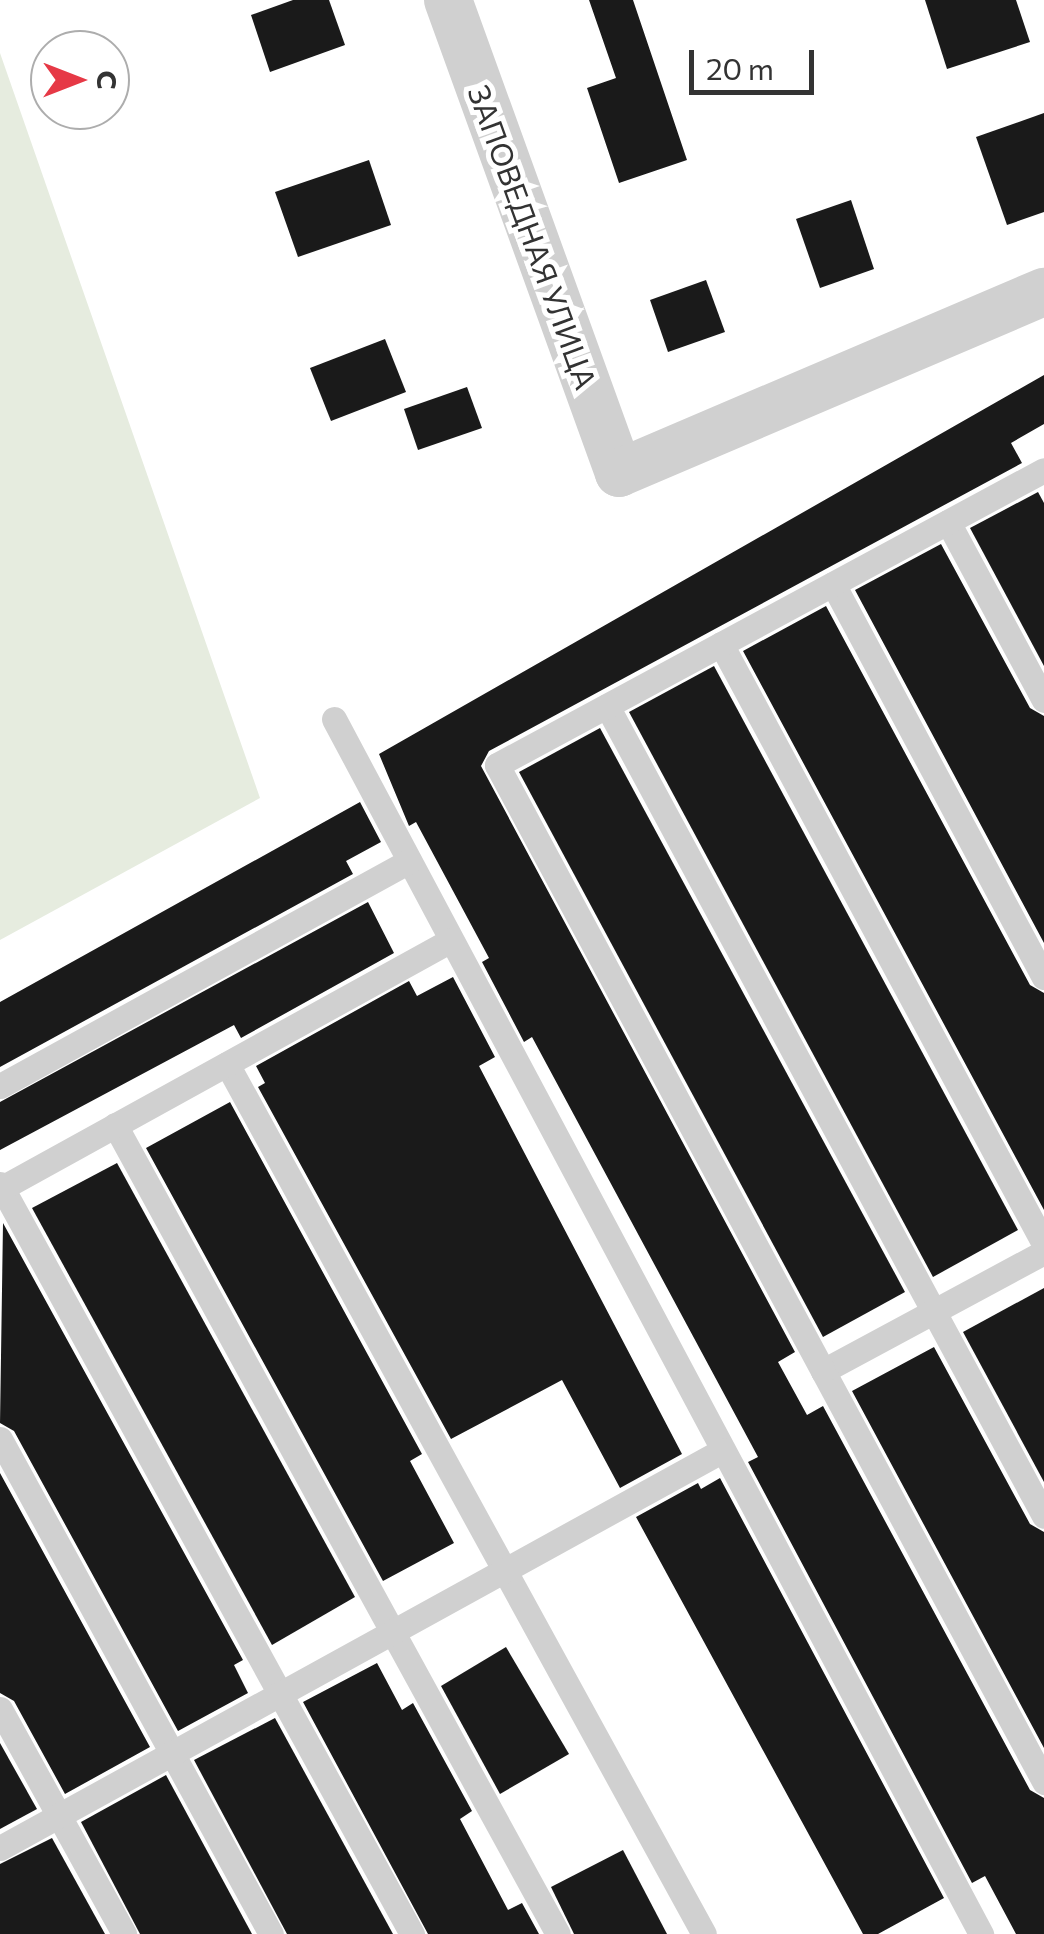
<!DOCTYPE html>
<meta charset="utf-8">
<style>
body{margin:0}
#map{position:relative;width:1044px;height:1934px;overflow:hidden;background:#fff;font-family:Commissioner,sans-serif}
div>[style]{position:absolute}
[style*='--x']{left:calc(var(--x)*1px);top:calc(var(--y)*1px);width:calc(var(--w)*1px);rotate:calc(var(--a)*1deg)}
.green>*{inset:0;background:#e6ecdf}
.building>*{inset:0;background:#1a1a1a}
.service>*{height:25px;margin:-12.5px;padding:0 12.5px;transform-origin:12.5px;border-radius:12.5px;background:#d0d0d0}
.minor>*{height:48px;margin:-24px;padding:0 24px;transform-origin:24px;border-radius:24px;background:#d0d0d0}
span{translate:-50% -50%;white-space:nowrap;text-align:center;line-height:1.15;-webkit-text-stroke:10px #fff;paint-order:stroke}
.street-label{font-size:30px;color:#333}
.north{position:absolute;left:30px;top:30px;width:100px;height:100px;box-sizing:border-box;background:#fff;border:2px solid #adadad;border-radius:50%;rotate:90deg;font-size:28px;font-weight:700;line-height:40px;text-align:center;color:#333}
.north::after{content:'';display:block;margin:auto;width:35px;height:45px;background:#e63946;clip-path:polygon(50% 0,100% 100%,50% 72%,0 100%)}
.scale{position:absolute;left:689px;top:50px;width:125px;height:45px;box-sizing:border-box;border:5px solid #333;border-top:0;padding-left:12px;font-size:30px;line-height:35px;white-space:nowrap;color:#333;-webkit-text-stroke:8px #fff;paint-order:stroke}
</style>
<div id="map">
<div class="green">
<div style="clip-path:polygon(0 53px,260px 798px,0 940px)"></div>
</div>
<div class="building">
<div style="clip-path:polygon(293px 0,329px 0,345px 45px,270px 72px,251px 15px)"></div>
<div style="clip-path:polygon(589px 0,633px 0,687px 160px,619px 183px,587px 88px,616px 78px)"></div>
<div style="clip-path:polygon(925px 0,1016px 0,1030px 42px,947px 69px)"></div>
<div style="clip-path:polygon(1044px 113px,1044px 212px,1007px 225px,976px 137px)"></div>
<div style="clip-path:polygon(369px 160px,391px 225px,298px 257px,275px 192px)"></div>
<div style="clip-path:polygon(851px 200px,874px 269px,820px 288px,796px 219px)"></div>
<div style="clip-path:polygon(706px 280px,725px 332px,668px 352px,650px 300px)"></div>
<div style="clip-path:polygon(385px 339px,406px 392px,331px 421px,310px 368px)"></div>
<div style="clip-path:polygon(1044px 375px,1044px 424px,1011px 443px,1022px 463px,489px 751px,481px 766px,795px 1352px,778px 1362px,807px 1415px,823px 1406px,1030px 1790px,1044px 1798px,1044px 1934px,1016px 1934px,985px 1876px,972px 1883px,748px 1462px,758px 1457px,532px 1037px,524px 1042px,482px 962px,489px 958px,416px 822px,409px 826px,379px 754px)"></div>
<div style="clip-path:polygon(467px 387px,482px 428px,418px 450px,404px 409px)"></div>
<div style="clip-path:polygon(1038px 492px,1044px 503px,1044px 666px,970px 528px)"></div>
<div style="clip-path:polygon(941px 544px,1030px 708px,1044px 716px,1044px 943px,855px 590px)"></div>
<div style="clip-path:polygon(826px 606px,1030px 985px,1044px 993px,1044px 1210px,743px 651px)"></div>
<div style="clip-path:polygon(714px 666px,1018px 1230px,933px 1277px,629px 712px)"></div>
<div style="clip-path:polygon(600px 728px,905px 1292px,823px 1337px,519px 772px)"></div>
<div style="clip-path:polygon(360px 802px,381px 842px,346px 861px,353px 874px,0 1067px,0 1002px)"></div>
<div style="clip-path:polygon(368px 902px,394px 953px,241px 1038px,234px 1025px,0 1150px,0 1102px)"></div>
<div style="clip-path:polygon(453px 977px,495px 1057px,479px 1066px,682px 1454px,620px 1488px,562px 1380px,451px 1439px,258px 1087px,265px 1083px,256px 1066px,409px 981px,417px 996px)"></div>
<div style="clip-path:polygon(230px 1102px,422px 1454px,410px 1461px,454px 1543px,383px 1581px,146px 1148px)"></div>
<div style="clip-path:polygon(117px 1163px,355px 1597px,272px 1645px,32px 1208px)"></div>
<div style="clip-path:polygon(3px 1223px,243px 1660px,234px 1665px,248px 1693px,178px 1731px,14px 1431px,0 1423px)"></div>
<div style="clip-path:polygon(1044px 1288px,1044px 1482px,963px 1332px)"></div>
<div style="clip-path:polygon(934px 1347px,1030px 1524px,1044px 1532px,1044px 1748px,852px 1391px)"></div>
<div style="clip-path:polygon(0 1473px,150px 1747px,65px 1794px,14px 1701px,0 1693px)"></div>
<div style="clip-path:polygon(720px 1478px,944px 1898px,878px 1934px,863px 1934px,636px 1517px,698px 1483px,701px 1489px)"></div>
<div style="clip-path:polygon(506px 1647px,569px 1754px,500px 1794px,441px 1686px)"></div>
<div style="clip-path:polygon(377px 1663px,402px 1710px,413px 1703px,472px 1811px,460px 1819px,508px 1910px,522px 1903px,539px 1934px,428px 1934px,303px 1702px)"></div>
<div style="clip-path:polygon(275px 1718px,393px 1934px,287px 1934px,194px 1760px)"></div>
<div style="clip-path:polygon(0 1743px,37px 1809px,0 1829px)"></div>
<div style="clip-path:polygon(166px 1775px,252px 1934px,140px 1934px,81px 1822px)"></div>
<div style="clip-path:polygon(52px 1838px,105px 1934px,0 1934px,0 1864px)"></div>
<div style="clip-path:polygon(623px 1850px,667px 1934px,574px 1934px,551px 1887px)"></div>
</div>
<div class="service">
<div style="--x:948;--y:522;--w:202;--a:61.7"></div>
<div style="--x:833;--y:584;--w:446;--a:61.8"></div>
<div style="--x:721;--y:644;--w:681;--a:61.7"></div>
<div style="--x:607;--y:706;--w:920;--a:61.65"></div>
<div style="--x:334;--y:719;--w:1377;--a:61.96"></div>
<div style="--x:227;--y:1064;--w:992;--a:61.27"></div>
<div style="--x:0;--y:1086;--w:467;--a:-28.8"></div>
<div style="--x:115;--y:1125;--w:922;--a:61.3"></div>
<div style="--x:0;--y:1184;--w:856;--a:61.22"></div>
<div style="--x:0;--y:1189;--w:515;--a:-28.9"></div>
<div style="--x:1044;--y:1252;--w:251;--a:151.7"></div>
<div style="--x:823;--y:1371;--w:467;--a:61.7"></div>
<div style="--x:823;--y:1371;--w:688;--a:-118.28"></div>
<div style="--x:497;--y:765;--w:621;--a:-28.34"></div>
<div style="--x:0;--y:1439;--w:564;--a:61.3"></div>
<div style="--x:0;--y:1709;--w:257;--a:61.1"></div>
<div style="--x:0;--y:1848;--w:825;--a:-28.83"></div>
</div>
<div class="minor">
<div style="--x:448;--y:0;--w:503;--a:70.12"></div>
<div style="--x:619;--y:473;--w:462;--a:-23.1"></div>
</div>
<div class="street-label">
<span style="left:533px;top:237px;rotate:70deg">ЗАПОВЕДНАЯ УЛИЦА</span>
</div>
<div class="north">С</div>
<div class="scale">20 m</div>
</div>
